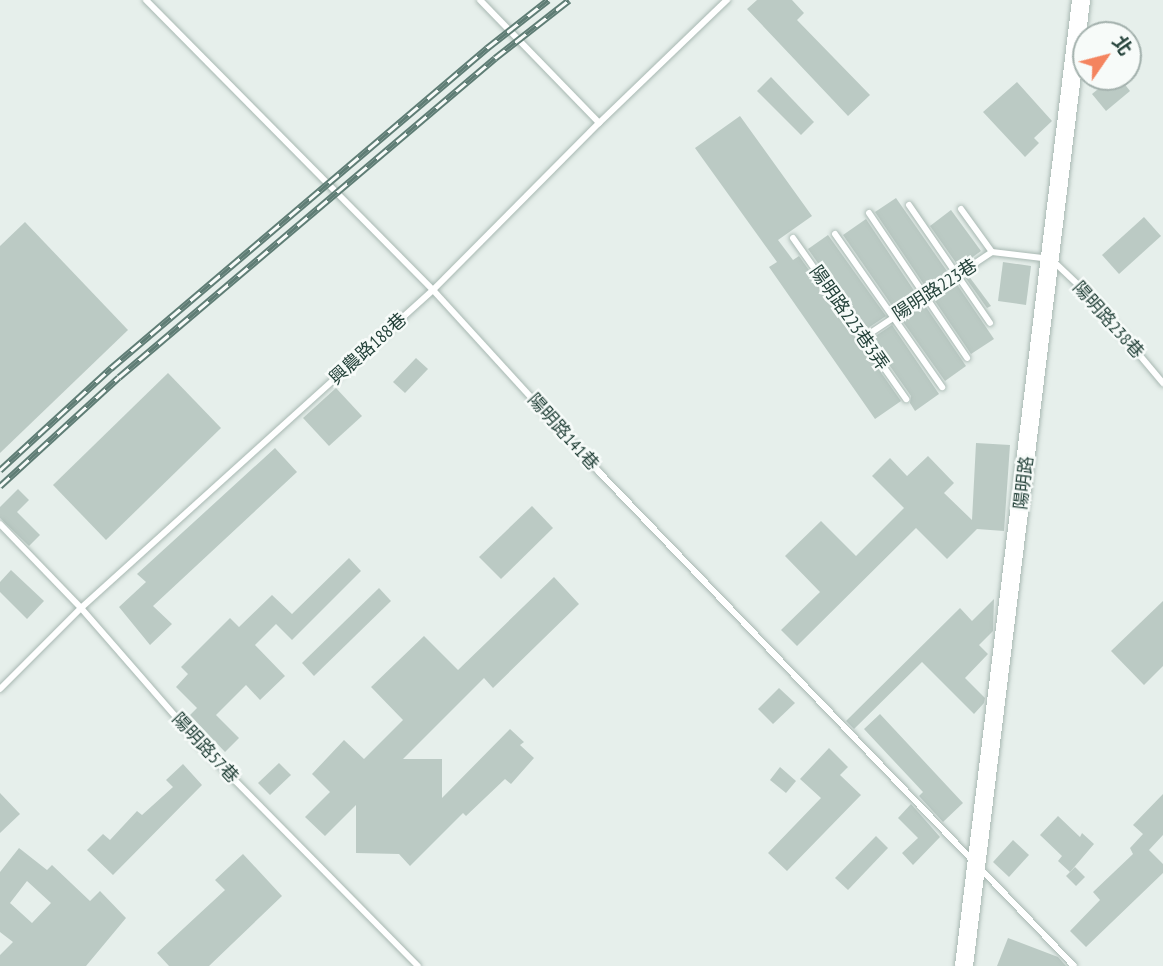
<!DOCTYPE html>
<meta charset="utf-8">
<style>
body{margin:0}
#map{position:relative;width:1163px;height:966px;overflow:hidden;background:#e6efeb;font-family:"PT Sans Narrow","Noto Sans TC",sans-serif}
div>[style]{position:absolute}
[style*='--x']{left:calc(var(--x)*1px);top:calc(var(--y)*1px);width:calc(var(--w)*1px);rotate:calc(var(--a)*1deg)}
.building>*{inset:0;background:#bbcac4}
.roads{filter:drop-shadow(0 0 2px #a8b8b2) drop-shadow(0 0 2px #a8b8b2)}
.lane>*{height:6px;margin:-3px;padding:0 3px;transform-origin:3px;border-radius:3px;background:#fff}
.secondary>*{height:18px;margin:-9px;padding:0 9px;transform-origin:9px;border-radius:9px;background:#fff}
.rail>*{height:7px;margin-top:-3.5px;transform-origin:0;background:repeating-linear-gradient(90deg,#f7fbf9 0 13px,#5f7d75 0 26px);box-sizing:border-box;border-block:2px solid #5f7d75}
span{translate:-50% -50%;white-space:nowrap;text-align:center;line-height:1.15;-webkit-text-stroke:5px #f7fbf9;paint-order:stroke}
.street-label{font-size:18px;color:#24423a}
.north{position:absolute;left:1072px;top:21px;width:70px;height:70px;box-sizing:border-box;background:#f7fbf9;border:2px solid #a3b1ad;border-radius:50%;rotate:55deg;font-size:19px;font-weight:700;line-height:28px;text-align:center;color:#24423a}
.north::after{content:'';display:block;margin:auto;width:24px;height:32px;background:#f4845f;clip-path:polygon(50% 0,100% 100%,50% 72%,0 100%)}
</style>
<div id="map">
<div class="building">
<div style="clip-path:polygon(757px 0,792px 0,804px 13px,797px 20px,870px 95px,848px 116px,747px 9px)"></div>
<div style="clip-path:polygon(771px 77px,814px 122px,801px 135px,757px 91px)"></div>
<div style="clip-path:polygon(1113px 77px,1119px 77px,1130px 91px,1106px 111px,1092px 94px)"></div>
<div style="clip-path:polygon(1017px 82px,1052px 121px,1034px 138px,1039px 143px,1025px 157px,983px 112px)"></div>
<div style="clip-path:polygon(740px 116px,812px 216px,778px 240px,793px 260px,799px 256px,901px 401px,875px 419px,769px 267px,777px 262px,695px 148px)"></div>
<div style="clip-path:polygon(896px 198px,949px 274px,927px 289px,875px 212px)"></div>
<div style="clip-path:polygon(951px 210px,981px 251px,959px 267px,930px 226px)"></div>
<div style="clip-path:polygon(1144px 217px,1161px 236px,1119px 274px,1102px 255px)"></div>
<div style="clip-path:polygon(866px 219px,917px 295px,895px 310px,843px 235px)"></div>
<div style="clip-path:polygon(25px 222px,128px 330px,0 453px,0 246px)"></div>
<div style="clip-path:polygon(828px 235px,886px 316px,865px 330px,808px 249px)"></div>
<div style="clip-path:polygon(1003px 262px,1031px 266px,1026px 305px,998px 301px)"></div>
<div style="clip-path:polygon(968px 275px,991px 306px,987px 308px,965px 277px)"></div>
<div style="clip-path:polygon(956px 283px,994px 339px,971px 354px,933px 298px)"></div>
<div style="clip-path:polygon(924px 304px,966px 366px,945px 381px,901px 319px)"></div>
<div style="clip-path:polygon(892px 325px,939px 394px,915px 411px,910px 403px,911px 396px,871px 339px)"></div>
<div style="clip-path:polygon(416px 358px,428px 369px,405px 393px,393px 382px)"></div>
<div style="clip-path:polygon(168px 373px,221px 428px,106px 540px,53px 485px)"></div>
<div style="clip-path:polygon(336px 388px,362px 416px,329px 446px,303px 418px)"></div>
<div style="clip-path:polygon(976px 443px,1010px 445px,1004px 531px,977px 529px,947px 559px,916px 528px,797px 646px,781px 630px,820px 592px,785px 556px,821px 521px,856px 556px,904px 508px,872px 476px,890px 458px,907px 476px,928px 456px,954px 483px,944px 493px,972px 520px)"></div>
<div style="clip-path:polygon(275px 448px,297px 472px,153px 606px,172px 624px,150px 645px,119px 607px,146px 582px,137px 574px)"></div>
<div style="clip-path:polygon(18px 489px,29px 500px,17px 512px,40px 535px,29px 546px,0 518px,0 507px)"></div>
<div style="clip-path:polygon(532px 506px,553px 528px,501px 579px,479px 557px)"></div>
<div style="clip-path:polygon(349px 558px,361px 571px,292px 640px,276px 624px,255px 645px,285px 676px,260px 700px,246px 685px,216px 715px,239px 738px,225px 752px,190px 715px,197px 708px,176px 687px,188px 674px,181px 667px,230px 618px,239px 627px,272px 595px,292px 614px)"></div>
<div style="clip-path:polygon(11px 570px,44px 601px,27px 619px,0 592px,0 582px)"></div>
<div style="clip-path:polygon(554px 577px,579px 604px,493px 688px,484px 678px,403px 759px,442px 759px,442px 798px,510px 729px,524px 742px,520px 745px,534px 758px,511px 784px,505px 779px,466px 816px,463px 813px,410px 866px,399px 854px,356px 853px,356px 805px,325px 836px,305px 817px,330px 792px,312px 774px,344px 740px,364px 759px,403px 720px,371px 687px,424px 636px,458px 670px)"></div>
<div style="clip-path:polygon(379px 588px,391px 601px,314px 676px,302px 663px)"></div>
<div style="clip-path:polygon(994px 599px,993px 631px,979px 645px,988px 654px,965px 678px,985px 698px,984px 703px,974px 714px,922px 662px,854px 729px,846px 721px,960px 608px,972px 621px)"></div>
<div style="clip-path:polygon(1163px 601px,1163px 666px,1144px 685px,1111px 651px)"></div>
<div style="clip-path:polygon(779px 688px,795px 703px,773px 724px,758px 709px)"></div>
<div style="clip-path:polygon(880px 714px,963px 803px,943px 822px,919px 796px,923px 792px,864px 729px)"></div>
<div style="clip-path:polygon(829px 748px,848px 767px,840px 775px,861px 795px,787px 871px,768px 853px,821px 798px,800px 779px)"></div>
<div style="clip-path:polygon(279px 763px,291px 775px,270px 795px,258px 783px)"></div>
<div style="clip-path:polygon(183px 764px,202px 785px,113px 875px,87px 850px,103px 834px,110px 840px,137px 811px,142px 815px,173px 787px,166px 780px)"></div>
<div style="clip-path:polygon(780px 767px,796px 781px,786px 793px,770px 780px)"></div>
<div style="clip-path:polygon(0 793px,20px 814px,0 833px)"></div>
<div style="clip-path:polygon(1163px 794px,1163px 835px,1149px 850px,1163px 864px,1163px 873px,1086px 947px,1070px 931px,1100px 900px,1093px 892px,1133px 854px,1130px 848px,1143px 834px,1133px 825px)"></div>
<div style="clip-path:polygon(911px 804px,940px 837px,913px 865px,902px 853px,918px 838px,898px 818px)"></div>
<div style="clip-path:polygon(1058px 816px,1080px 837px,1082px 833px,1094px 844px,1070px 872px,1058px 861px,1062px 856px,1040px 835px)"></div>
<div style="clip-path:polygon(876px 836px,888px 848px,848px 890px,835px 878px)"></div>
<div style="clip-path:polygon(1013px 840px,1029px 855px,1009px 877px,993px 862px)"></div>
<div style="clip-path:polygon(evenodd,19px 848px,47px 870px,52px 865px,90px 901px,100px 891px,126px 918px,86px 966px,0 966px,0 955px,13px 942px,0 932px,0 872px,19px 848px,27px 881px,51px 903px,32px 923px,10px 903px,27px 881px)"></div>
<div style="clip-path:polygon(243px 854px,282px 896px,209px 966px,169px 966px,157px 953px,225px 890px,215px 880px)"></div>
<div style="clip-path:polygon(1075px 867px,1085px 877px,1076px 886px,1066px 876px)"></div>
<div style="clip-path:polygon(1008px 938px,1058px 957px,1066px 966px,997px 966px)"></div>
</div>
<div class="roads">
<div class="lane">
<div style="--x:146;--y:0;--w:408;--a:45.3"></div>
<div style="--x:433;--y:290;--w:246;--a:47.6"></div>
<div style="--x:599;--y:472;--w:685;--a:46.12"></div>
<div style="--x:480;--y:0;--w:171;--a:45.9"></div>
<div style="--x:909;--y:205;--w:143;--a:55.5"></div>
<div style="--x:961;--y:209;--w:53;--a:54.2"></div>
<div style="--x:869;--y:213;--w:175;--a:55.9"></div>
<div style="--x:835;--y:234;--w:187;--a:55"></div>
<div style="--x:793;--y:238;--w:197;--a:54.9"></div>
<div style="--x:863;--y:338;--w:155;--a:-33.7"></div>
<div style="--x:992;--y:252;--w:59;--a:6.8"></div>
<div style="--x:1051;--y:259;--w:54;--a:43.5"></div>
<div style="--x:1090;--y:296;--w:114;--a:50"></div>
<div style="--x:0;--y:524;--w:117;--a:46"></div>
<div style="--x:81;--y:608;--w:186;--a:48.9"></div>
<div style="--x:203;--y:748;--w:306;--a:45.4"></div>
<div style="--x:0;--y:689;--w:115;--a:-45"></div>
<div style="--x:81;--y:608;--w:474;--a:-42.1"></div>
<div style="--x:433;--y:290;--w:235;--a:-45.2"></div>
<div style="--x:599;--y:123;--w:178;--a:-43.9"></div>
</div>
<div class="secondary">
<div style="--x:964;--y:966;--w:973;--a:-83.09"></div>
</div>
</div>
<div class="rail">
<div style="--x:0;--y:470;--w:151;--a:-42.6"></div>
<div style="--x:111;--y:368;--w:494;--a:-40.4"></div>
<div style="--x:487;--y:48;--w:78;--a:-38.2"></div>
<div style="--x:0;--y:486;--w:161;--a:-42.5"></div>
<div style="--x:119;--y:377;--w:493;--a:-40.3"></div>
<div style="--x:495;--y:58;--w:94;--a:-38.1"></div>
</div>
<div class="street-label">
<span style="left:935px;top:290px;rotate:-33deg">陽明路223巷</span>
<span style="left:849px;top:318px;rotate:55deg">陽明路223巷3弄</span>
<span style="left:1108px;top:320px;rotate:48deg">陽明路238巷</span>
<span style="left:368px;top:349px;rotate:-42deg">興農路188巷</span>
<span style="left:563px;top:432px;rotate:48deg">陽明路141巷</span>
<span style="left:1024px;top:483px;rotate:-83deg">陽明路</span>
<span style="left:205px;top:748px;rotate:47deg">陽明路57巷</span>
</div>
<div class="north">北</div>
</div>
